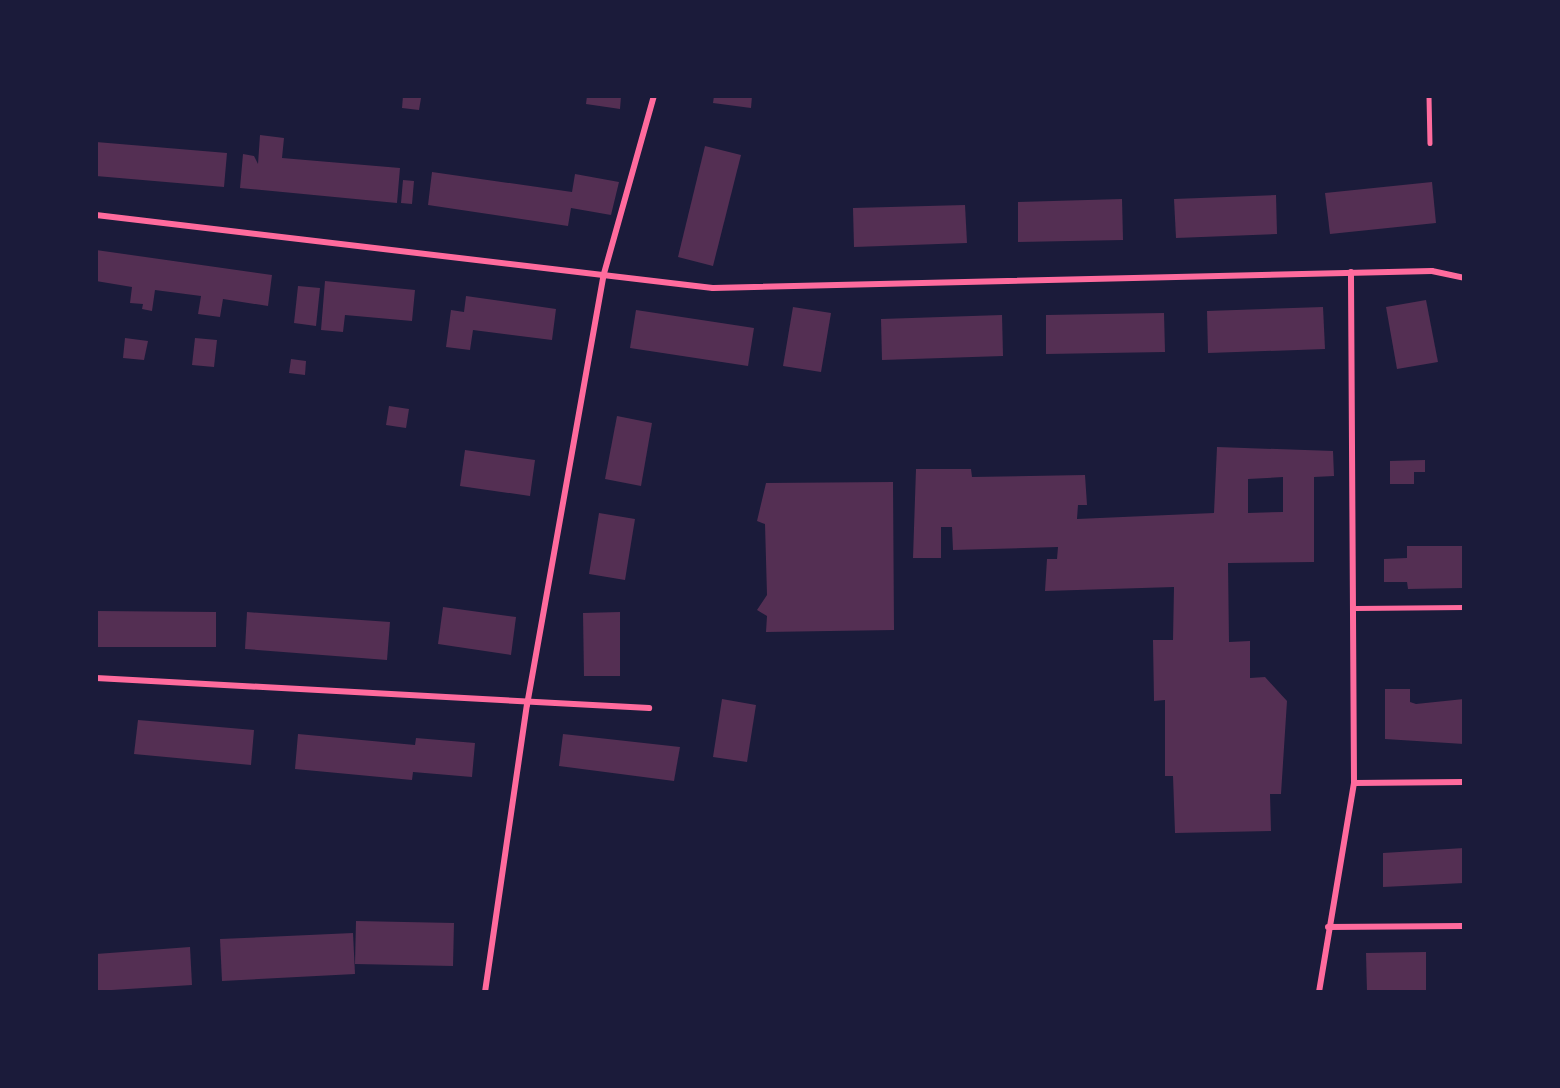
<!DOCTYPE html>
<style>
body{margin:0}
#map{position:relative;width:1560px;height:1088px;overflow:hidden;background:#1b1b3a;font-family:Literata,serif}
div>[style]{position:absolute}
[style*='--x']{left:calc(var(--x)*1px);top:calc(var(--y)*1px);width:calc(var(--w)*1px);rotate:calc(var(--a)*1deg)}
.building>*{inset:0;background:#542f53}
.service>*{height:4.5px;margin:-2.25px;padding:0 2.25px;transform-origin:2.25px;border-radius:2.25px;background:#ff6b9d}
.minor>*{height:6px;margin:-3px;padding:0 3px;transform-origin:3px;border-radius:3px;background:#ff6b9d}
span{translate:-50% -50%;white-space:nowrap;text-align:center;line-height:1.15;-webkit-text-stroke:6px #1b1b3a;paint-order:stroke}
.frame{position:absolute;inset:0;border:98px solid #1b1b3a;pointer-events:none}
</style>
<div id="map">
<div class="building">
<div style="clip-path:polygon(403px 96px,421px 98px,419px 110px,402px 108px)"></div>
<div style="clip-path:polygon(587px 96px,621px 96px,620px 109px,586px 104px)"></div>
<div style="clip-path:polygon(714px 96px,752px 96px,751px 108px,713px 103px)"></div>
<div style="clip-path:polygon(260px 135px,284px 138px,282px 158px,400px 168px,397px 203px,240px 188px,243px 154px,254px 156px,258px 164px)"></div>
<div style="clip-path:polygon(96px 142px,227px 153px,224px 187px,96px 176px)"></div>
<div style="clip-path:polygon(705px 146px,741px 155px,713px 266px,678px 257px)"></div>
<div style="clip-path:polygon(432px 172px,572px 192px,575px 174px,619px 182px,611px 215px,571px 208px,568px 226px,428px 205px)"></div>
<div style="clip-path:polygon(403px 180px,414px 181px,412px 204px,401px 203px)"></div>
<div style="clip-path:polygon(1432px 182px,1436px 223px,1330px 234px,1325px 193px)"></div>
<div style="clip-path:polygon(1276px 195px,1277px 234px,1176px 238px,1174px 199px)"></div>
<div style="clip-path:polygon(1122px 199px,1123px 240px,1018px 242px,1018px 202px)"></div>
<div style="clip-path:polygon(965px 205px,967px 243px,854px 247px,853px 208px)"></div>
<div style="clip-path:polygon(96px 250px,272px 275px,268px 306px,223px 299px,220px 317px,198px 314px,201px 296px,155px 290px,152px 311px,142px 309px,143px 304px,130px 303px,132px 287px,96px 281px)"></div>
<div style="clip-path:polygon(325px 281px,415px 290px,412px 321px,345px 315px,343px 332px,321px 330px)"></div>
<div style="clip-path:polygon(298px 286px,320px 288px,316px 326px,294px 323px)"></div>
<div style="clip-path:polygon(466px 296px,556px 309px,552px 340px,473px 330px,470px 350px,446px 347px,451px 310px,464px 312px)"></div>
<div style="clip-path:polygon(1426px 300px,1438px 362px,1397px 369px,1386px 307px)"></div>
<div style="clip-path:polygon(793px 307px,831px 313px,821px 372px,783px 366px)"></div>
<div style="clip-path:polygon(1323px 307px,1325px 349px,1208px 353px,1207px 311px)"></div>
<div style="clip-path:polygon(636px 310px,754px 328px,748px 366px,630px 348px)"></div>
<div style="clip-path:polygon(1164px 313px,1165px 352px,1046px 354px,1046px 315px)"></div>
<div style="clip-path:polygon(1002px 315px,1003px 356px,882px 360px,881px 319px)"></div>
<div style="clip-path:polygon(125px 338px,148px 341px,144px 360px,123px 358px)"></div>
<div style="clip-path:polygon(195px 338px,217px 340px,214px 367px,192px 365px)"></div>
<div style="clip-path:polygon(291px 359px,306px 361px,305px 375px,289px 373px)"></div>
<div style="clip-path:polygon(389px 406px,409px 409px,406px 428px,386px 425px)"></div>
<div style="clip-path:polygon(617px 416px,652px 423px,641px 486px,605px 479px)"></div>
<div style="clip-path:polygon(evenodd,1217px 447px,1333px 451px,1334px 476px,1314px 477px,1314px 562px,1228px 563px,1229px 642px,1250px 641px,1250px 678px,1265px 677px,1287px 701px,1281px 794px,1270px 794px,1271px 831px,1175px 833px,1173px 776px,1165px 776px,1165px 700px,1154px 701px,1153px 640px,1173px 640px,1174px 587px,1045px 591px,1047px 559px,1057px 559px,1058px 547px,953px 550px,952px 527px,941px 527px,941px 558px,913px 558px,916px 469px,971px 469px,972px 477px,1085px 475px,1087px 505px,1078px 505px,1077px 519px,1214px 513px,1217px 447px,1283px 477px,1283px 512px,1248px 513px,1248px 479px,1283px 477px)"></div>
<div style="clip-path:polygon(465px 450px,535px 460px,530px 496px,460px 486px)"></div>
<div style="clip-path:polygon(1425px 460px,1425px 472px,1414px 472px,1414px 484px,1390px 484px,1390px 461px)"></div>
<div style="clip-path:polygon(893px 482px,894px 630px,766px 632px,767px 616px,757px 610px,767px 595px,765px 524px,757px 521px,766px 483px)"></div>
<div style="clip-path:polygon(599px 513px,635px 519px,625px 580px,589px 574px)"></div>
<div style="clip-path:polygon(1407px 546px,1464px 546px,1464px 588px,1408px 589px,1407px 582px,1384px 582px,1384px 559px,1407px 558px)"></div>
<div style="clip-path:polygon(443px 607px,516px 617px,511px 655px,438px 644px)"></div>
<div style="clip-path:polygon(96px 611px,216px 612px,216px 647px,96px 647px)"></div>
<div style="clip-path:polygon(247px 612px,390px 622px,387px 660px,245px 649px)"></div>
<div style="clip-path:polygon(620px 612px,620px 676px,584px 676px,583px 613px)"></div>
<div style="clip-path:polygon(1385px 689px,1410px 689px,1410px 702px,1416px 704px,1464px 699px,1464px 744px,1385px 739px)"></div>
<div style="clip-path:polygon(722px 699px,756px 705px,747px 762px,713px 757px)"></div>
<div style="clip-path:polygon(138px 720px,254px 730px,251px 765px,134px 754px)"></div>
<div style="clip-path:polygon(298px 734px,415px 745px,416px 738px,475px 743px,472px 777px,413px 772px,412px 780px,295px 769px)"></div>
<div style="clip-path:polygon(563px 734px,680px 747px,674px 781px,559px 766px)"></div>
<div style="clip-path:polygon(1464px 848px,1464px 883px,1383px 887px,1383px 853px)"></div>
<div style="clip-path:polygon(356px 921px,454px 923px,453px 966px,355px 964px)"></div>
<div style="clip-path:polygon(353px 933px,355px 974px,222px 981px,220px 939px)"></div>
<div style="clip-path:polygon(190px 947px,192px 985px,96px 991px,96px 954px)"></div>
<div style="clip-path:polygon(1426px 952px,1426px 992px,1367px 992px,1366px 953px)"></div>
</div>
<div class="service">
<div style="--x:1429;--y:96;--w:47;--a:88.8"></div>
<div style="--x:1355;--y:608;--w:109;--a:-0.5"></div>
</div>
<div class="minor">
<div style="--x:96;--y:215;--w:621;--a:6.75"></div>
<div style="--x:713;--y:288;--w:719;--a:-1.35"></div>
<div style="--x:1432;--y:271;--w:33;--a:12"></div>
<div style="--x:96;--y:678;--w:554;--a:3.11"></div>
<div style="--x:1354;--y:783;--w:110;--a:-0.5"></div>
<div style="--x:1328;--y:927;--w:136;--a:-0.4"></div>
<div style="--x:485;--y:992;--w:290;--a:-81.7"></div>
<div style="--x:527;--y:705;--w:435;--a:-79.9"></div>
<div style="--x:603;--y:277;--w:188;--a:-74.3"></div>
<div style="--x:1319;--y:992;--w:212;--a:-80.5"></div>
<div style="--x:1354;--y:783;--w:511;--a:-90.34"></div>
</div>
<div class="frame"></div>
</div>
